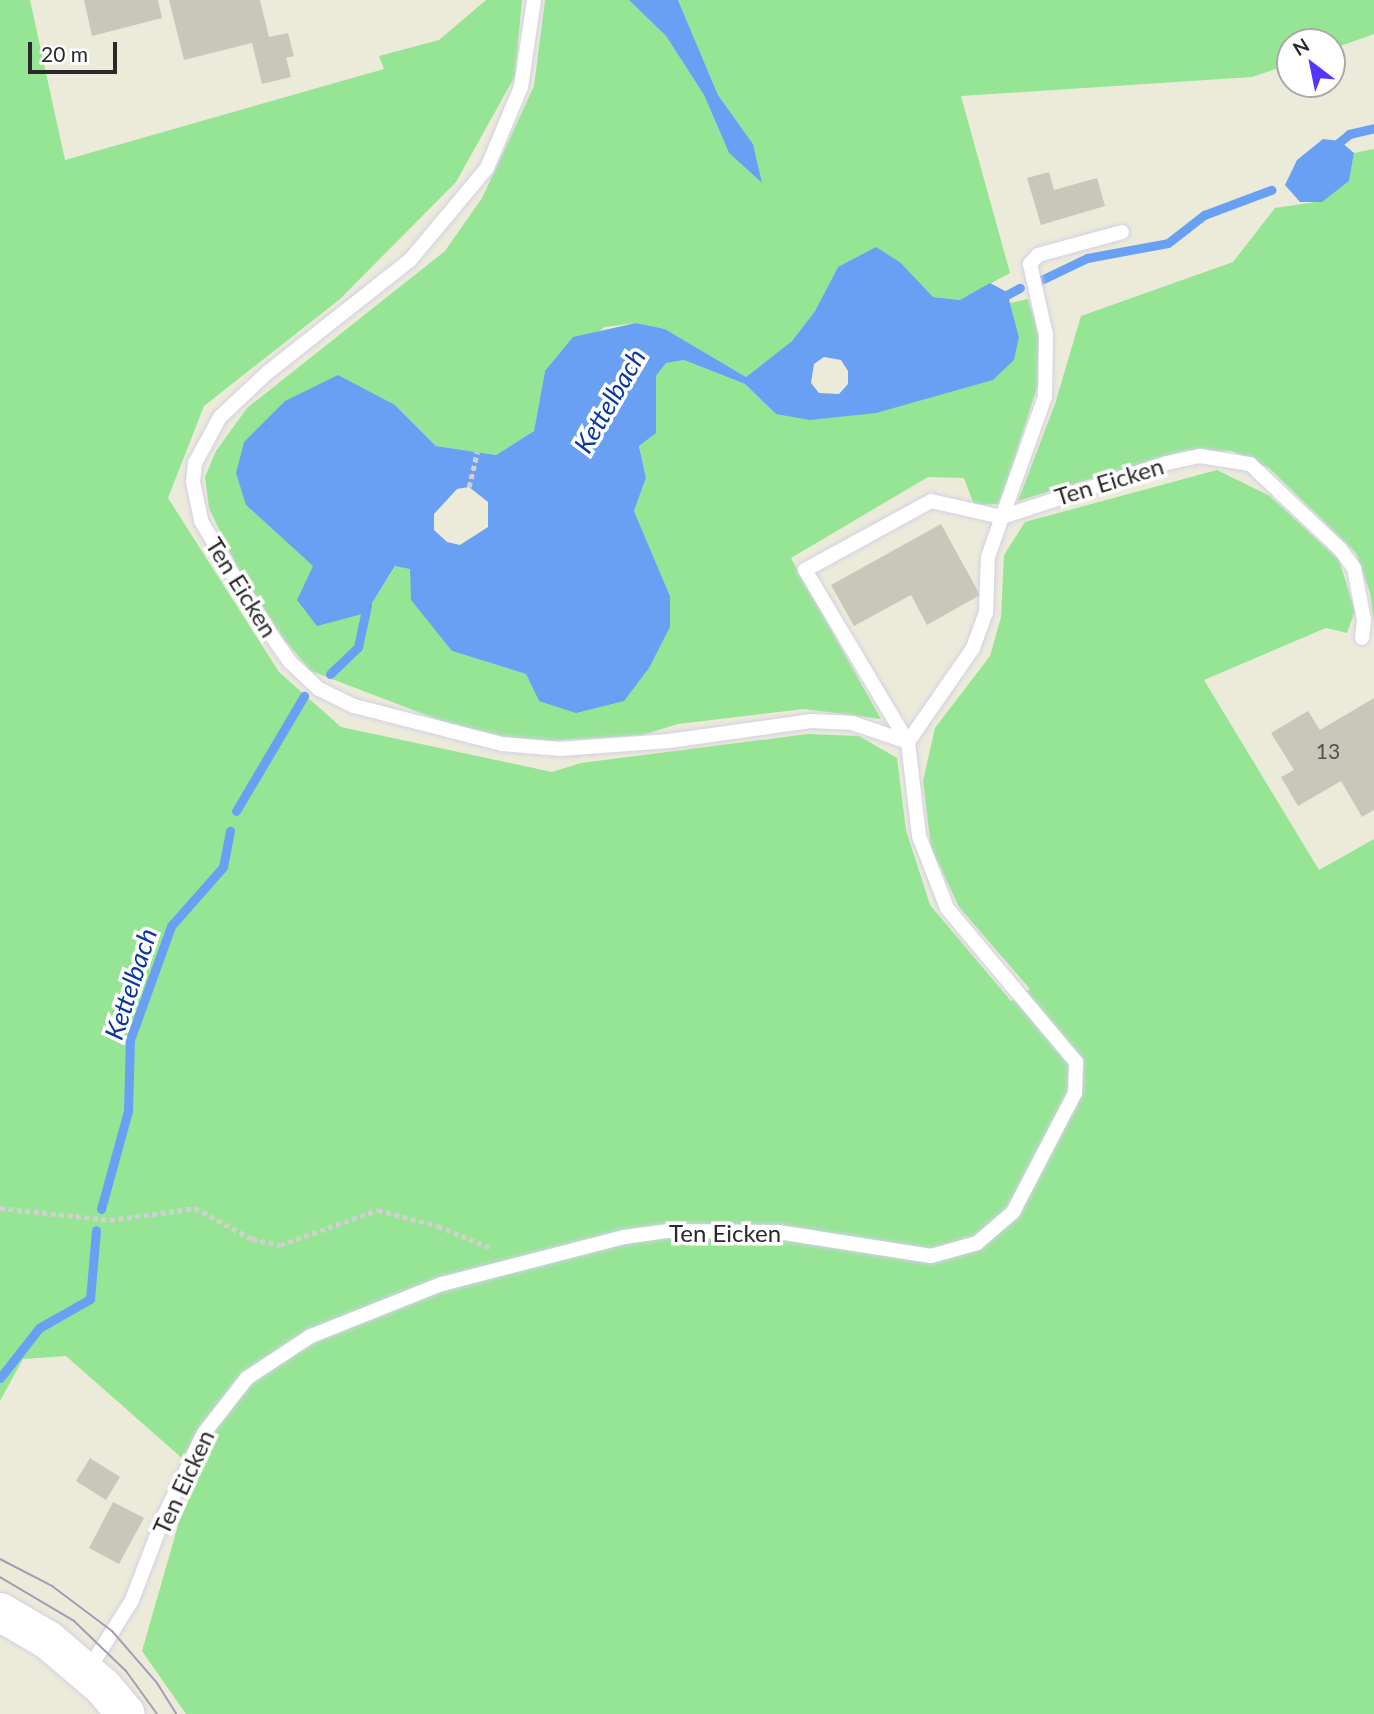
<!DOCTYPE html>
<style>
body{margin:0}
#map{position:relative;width:1374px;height:1714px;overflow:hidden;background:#ecebda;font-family:Lato,sans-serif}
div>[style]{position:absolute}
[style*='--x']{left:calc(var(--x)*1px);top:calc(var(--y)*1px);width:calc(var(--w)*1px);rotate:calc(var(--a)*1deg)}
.green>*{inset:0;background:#95e594}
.water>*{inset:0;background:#69a0f3}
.stream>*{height:9px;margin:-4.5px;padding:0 4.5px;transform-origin:4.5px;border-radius:4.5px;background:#69a0f3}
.building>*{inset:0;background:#c8c7ba}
.path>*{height:4.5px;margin-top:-2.25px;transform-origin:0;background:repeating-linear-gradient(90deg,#d0d0d0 0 5px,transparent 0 8.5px)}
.roads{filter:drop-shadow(0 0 2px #d3d0e3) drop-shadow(0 0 2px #d3d0e3)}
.service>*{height:14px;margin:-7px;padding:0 7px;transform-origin:7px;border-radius:7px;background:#fff}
.secondary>*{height:38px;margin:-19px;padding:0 19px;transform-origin:19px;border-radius:19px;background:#fff}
.tram>*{height:2px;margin:-1px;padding:0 1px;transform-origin:1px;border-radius:1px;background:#a29db5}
span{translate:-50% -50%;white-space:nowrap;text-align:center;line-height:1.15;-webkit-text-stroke:7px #fff;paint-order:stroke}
.number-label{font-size:21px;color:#51504d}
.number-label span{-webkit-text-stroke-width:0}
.street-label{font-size:24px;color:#292929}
.water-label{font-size:26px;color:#08389f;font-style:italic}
.north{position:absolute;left:1276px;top:28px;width:70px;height:70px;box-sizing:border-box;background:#fff;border:2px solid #a9a9a9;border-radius:50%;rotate:328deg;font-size:19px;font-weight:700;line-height:28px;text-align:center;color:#292929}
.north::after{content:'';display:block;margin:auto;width:24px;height:32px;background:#5335ff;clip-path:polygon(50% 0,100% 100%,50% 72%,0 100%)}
.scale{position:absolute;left:28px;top:42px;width:89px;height:32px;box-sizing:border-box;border:4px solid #292929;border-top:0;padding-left:9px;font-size:21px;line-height:24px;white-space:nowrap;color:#292929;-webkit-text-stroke:5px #fff;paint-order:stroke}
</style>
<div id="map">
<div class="green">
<div style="clip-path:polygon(0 0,30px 0,65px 160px,384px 69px,379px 56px,439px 40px,486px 0,522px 0,515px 76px,456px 182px,340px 299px,204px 406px,168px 498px,279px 672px,341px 727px,552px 772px,581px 763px,808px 734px,859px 736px,897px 758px,906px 830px,930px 905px,1011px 1001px,1030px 989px,959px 907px,931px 848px,923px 781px,935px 728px,990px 656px,1001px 617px,1004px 555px,1025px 522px,1217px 470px,1270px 496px,1339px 560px,1355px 611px,1347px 633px,1326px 628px,1204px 680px,1319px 870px,1374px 839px,1374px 1714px,186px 1714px,142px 1651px,179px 1522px,200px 1474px,66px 1356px,23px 1359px,0 1401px)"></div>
<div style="clip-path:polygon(545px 0,629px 0,666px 36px,704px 95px,729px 153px,761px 182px,753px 144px,718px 95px,678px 0,1374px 0,1374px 34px,1332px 49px,1332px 42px,1290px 42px,1290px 64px,1252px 77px,961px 96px,1010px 273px,960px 300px,933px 297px,901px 263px,838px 267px,815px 311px,792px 341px,746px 377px,665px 329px,636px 323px,605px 327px,545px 371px,534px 431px,496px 455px,436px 446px,395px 405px,246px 505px,366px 613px,396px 565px,410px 569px,452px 651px,526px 674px,539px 701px,670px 596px,634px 511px,646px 478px,639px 445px,656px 432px,656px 376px,666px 363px,684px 360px,745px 384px,776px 414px,956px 389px,993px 380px,1019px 337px,1010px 303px,1028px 299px,1039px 334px,1040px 378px,1000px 504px,974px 505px,964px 478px,928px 477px,791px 558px,881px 719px,804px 709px,678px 724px,642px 735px,502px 744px,311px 671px,285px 641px,236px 565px,209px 508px,205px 477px,216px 451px,247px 408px,445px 251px,482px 198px,534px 86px)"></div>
<div style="clip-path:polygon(1374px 149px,1374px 623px,1370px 593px,1356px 553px,1269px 468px,1232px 451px,1187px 450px,1018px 501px,1055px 404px,1081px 316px,1233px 262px,1275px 208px,1322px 201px,1349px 181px,1354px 153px)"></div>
</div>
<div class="water">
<div style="clip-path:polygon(629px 0,678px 0,718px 95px,753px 144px,762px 183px,729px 153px,704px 95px,666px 36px)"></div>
<div style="clip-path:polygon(1323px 139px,1340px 141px,1354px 153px,1349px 181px,1322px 202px,1300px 202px,1285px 185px,1297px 160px)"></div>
<div style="clip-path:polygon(evenodd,876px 247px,901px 263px,933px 297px,960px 300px,990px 283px,1007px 292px,1019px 337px,1014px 360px,993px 380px,876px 413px,810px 420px,776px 414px,745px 384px,684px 360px,666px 363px,656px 376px,656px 433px,639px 446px,646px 478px,634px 511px,670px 596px,670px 627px,649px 668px,624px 701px,576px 713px,539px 701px,526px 674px,452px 651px,411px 600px,410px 569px,395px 566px,366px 613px,317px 626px,297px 600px,313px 566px,246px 505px,236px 473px,244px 442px,285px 401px,338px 375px,395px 405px,436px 446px,496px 455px,534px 431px,545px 371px,573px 337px,636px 323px,665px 329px,746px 377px,792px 341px,815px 311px,838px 267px,876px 247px,824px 357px,841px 360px,848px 371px,848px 384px,839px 394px,819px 393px,811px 383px,814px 364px,824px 357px,876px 247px,469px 487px,488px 502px,488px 527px,460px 545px,447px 542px,434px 530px,434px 514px,457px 489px,469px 487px)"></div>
</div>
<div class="stream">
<div style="--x:1332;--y:148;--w:22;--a:-39"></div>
<div style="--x:1349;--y:134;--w:26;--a:-13"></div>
<div style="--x:1037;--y:282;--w:55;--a:-25.6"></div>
<div style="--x:1087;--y:258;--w:82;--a:-10.5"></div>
<div style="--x:1168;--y:243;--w:46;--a:-37.9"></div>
<div style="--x:1204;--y:215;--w:72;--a:-20.5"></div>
<div style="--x:997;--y:300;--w:26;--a:-28"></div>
<div style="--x:330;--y:674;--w:39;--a:-44"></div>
<div style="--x:358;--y:647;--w:43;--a:-77.9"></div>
<div style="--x:236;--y:811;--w:134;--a:-59.4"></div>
<div style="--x:101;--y:1209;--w:102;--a:-74.6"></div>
<div style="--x:128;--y:1111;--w:71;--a:-88.4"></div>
<div style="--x:130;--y:1040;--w:121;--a:-70.2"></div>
<div style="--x:171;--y:926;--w:79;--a:-48.6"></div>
<div style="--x:223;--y:867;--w:37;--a:-79"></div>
<div style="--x:0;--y:1378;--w:63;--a:-52"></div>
<div style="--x:39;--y:1328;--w:59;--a:-29.6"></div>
<div style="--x:90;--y:1299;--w:69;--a:-85"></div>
</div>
<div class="building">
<div style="clip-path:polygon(84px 0,158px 0,162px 18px,92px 36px)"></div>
<div style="clip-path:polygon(169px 0,260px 0,269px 37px,288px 33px,294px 56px,286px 58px,291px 77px,262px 84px,252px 43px,184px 60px)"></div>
<div style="clip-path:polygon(1049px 172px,1054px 190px,1097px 178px,1105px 206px,1041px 225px,1027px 178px)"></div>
<div style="clip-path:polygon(941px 524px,980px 595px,927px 625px,911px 595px,854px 626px,831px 585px)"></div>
<div style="clip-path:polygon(1374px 698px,1374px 810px,1362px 817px,1341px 781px,1298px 806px,1281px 777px,1294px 770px,1271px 733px,1308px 711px,1320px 730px)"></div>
<div style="clip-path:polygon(90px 1458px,120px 1477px,106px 1500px,76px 1481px)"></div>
<div style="clip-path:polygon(113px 1502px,144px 1518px,119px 1564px,89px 1548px)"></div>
</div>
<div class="path">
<div style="--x:469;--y:487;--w:36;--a:-77"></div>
<div style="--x:0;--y:1208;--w:111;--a:6.2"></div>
<div style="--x:110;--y:1220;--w:86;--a:-8"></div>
<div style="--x:195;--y:1208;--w:65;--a:28.5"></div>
<div style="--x:252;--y:1239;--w:29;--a:12"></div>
<div style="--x:280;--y:1245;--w:104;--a:-19.7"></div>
<div style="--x:378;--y:1210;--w:62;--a:14.9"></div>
<div style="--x:438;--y:1226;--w:57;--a:22.5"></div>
</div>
<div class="roads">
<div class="service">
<div style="--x:534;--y:0;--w:88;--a:98.5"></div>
<div style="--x:521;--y:87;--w:88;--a:112.8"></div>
<div style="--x:487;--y:168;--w:120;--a:129.9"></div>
<div style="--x:410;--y:260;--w:181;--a:141.7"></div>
<div style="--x:268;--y:372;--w:66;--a:136.8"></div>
<div style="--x:220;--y:417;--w:52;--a:118.5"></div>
<div style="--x:195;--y:463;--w:19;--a:96"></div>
<div style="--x:193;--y:482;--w:40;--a:78"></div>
<div style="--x:201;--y:521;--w:106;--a:59.3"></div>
<div style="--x:255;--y:612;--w:61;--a:55"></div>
<div style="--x:290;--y:662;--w:40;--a:43"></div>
<div style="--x:319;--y:689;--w:39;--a:26"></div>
<div style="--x:354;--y:706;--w:153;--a:14.4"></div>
<div style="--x:502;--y:744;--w:59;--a:4.8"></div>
<div style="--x:561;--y:749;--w:108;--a:-4.2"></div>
<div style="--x:669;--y:741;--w:144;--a:-8"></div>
<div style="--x:812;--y:721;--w:40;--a:2.9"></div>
<div style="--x:852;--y:723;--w:59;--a:18.7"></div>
<div style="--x:907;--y:741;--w:199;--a:-120.8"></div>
<div style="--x:805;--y:570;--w:144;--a:-28.7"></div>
<div style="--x:931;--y:501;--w:73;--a:12.7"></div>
<div style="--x:1002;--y:517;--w:127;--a:-70.3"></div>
<div style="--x:1045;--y:397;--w:62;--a:-89.1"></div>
<div style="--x:1046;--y:335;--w:73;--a:-102.7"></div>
<div style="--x:1030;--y:264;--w:12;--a:-48"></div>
<div style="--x:1038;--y:255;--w:87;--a:-15.3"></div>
<div style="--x:87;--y:1672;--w:85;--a:-58"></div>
<div style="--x:132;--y:1600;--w:92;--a:-69"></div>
<div style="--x:165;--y:1514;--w:90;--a:-64.3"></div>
<div style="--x:204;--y:1433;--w:70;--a:-52"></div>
<div style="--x:247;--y:1378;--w:77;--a:-33.3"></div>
<div style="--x:311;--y:1336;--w:141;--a:-21.7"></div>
<div style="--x:442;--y:1284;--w:188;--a:-14.5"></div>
<div style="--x:624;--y:1237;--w:43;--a:-7.9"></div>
<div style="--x:667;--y:1231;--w:111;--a:0.5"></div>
<div style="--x:778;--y:1232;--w:155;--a:8.9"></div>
<div style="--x:931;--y:1256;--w:48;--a:-15.8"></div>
<div style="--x:977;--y:1243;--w:48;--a:-40.7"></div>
<div style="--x:1013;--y:1212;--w:134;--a:-62.5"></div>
<div style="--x:1075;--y:1093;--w:31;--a:-88"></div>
<div style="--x:1076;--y:1062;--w:201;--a:-130"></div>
<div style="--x:947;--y:908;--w:77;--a:-111.3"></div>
<div style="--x:919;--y:836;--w:95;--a:-96.7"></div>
<div style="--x:908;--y:742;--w:114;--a:-55.3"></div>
<div style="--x:973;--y:648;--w:37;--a:-70"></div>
<div style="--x:986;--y:613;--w:56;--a:-88"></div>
<div style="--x:988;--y:557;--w:42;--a:-70.7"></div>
<div style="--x:1002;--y:517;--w:174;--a:-18.1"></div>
<div style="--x:1167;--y:463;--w:34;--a:-12"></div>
<div style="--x:1200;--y:456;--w:51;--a:9.1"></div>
<div style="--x:1250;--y:464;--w:124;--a:43.4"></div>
<div style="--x:1340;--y:549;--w:24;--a:54"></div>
<div style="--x:1354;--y:568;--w:53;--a:79.1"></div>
<div style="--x:1364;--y:620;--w:18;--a:96"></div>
</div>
<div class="secondary">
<div style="--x:0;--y:1612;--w:56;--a:30.3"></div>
<div style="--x:48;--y:1640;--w:72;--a:40.5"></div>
<div style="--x:103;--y:1687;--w:35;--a:50"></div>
</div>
</div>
<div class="tram">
<div style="--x:0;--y:1559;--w:59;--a:27.4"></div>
<div style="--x:52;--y:1586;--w:75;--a:36.9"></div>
<div style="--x:112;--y:1631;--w:69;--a:49.1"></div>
<div style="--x:157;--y:1683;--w:36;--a:58"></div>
<div style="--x:0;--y:1577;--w:86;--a:30.7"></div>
<div style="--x:74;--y:1621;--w:72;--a:43.9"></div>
<div style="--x:126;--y:1671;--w:53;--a:54.2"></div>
</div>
<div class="number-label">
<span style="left:1328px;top:751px">13</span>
</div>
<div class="street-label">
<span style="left:1109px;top:481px;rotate:-17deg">Ten Eicken</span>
<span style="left:242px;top:587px;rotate:58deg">Ten Eicken</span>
<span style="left:725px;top:1233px">Ten Eicken</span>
<span style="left:183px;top:1482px;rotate:-65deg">Ten Eicken</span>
</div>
<div class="water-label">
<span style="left:610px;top:401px;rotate:-60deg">Kettelbach</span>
<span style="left:131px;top:984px;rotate:-72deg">Kettelbach</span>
</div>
<div class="north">N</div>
<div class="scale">20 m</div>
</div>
